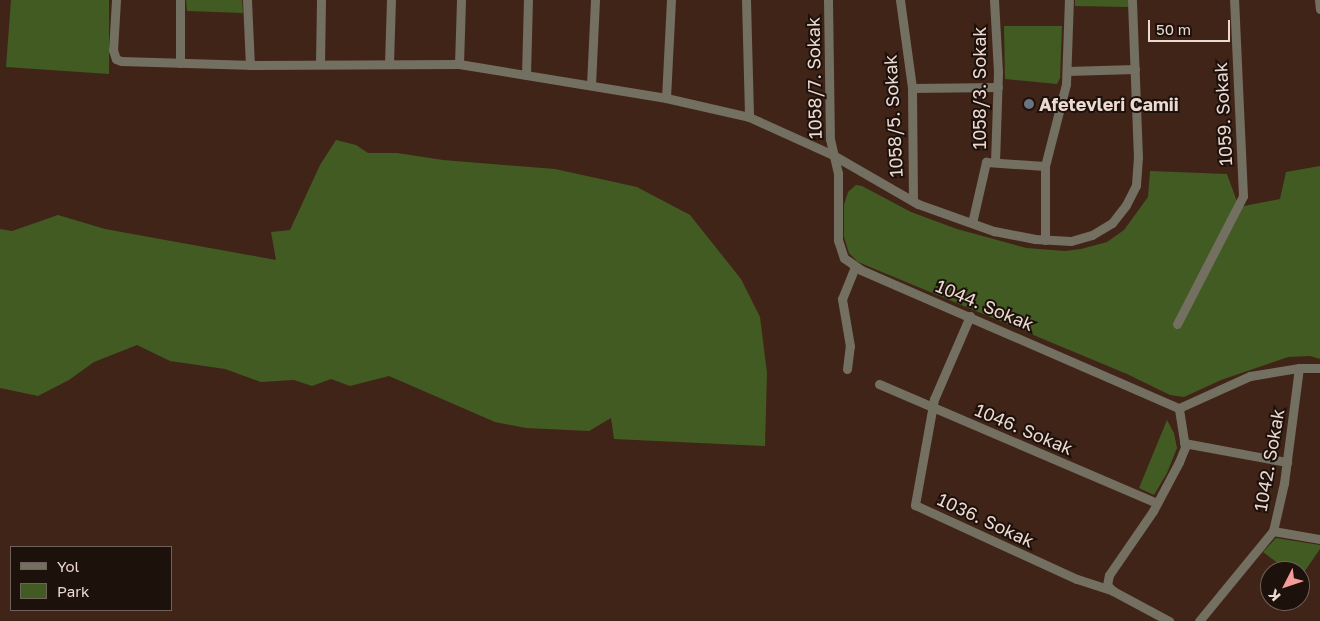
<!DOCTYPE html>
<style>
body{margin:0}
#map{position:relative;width:1320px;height:621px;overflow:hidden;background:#402418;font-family:"Golos Text",sans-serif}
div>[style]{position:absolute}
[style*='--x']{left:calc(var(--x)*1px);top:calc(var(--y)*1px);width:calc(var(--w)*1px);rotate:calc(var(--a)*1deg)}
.green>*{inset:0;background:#425b23}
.street>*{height:9px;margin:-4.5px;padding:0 4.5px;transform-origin:4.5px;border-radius:4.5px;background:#736f61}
.dots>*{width:14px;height:14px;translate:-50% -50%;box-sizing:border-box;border:2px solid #1d110c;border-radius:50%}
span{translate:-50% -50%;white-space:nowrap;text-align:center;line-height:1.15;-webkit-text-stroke:4px #1d110c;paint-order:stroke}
.street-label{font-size:18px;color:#ecd9d1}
.poi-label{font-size:18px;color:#ecd9d1;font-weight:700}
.left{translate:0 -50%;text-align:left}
.legend{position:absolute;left:10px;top:546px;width:162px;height:65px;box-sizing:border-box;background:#1d110c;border:1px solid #70615b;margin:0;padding:6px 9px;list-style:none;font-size:15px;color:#ecd9d1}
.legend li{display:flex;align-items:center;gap:10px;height:25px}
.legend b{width:25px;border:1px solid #70615b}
.north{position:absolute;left:1260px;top:561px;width:50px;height:50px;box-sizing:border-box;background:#1d110c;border:1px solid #70615b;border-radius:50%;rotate:229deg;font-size:14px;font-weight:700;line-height:20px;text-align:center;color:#ecd9d1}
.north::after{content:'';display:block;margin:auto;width:18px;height:22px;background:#f59b98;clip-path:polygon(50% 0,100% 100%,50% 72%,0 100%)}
.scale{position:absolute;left:1148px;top:20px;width:82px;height:22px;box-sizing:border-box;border:2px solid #ecd9d1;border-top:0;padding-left:6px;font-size:15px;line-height:18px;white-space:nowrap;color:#ecd9d1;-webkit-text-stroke:4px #1d110c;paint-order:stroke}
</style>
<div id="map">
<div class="green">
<div style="clip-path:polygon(11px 0,109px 0,109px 74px,6px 67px)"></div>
<div style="clip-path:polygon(186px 0,242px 0,243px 13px,187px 11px)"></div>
<div style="clip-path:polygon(1075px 0,1128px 0,1128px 7px,1075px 6px)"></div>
<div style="clip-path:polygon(1004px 26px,1062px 26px,1060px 78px,1057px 84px,1005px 79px)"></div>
<div style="clip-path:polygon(336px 140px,356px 145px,368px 153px,397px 153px,443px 160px,555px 169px,637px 187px,690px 215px,741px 279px,760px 317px,767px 373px,765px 446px,614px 439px,611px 418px,589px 431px,526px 428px,495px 422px,389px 376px,350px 386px,331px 379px,312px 386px,294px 380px,261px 382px,225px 369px,170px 361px,137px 345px,94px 362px,69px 380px,38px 396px,0 388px,0 229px,12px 231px,58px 215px,105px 229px,276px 260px,271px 232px,290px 230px,320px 165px)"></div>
<div style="clip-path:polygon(1320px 166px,1320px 359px,1310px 356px,1288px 357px,1221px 380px,1184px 397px,1170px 395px,1127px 374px,858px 262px,849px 253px,844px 237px,844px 205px,848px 192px,856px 185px,862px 186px,911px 212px,957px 229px,1026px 248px,1065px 251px,1081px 249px,1107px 242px,1124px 230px,1148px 197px,1150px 171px,1227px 174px,1239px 207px,1280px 199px,1286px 172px)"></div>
<div style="clip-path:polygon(1167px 420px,1174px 433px,1177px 448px,1167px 473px,1154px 495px,1139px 488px)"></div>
<div style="clip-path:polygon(1276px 538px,1320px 545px,1320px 549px,1300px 578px,1300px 571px,1288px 571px,1263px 552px)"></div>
</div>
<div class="street">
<div style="--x:116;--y:0;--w:50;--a:93.4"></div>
<div style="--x:113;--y:50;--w:9;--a:72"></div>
<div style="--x:116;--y:59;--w:5;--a:22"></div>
<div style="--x:121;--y:61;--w:133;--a:1.7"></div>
<div style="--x:254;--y:65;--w:205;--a:-0.3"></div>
<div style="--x:459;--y:64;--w:210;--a:9.3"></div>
<div style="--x:666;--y:98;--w:85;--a:12.9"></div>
<div style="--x:749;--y:117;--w:92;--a:24.3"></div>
<div style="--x:833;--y:155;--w:98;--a:30"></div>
<div style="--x:918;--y:204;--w:81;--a:19.6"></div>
<div style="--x:994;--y:231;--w:42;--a:11"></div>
<div style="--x:1035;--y:239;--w:36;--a:3"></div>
<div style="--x:1071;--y:241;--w:22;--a:-16"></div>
<div style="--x:1092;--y:235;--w:23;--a:-31"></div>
<div style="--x:1112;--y:223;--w:23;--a:-52"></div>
<div style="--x:1126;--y:205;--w:22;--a:-63"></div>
<div style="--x:1136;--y:185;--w:27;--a:-86"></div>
<div style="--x:1138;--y:158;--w:158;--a:-92.2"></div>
<div style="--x:180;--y:0;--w:63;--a:90"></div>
<div style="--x:247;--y:0;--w:65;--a:87.4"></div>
<div style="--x:746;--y:0;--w:117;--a:88.5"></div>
<div style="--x:828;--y:0;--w:139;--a:89.2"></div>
<div style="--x:830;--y:139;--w:35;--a:77"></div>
<div style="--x:838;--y:173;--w:67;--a:90"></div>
<div style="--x:838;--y:240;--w:19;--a:72"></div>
<div style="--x:844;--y:258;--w:21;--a:35"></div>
<div style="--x:861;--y:270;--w:347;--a:23.5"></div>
<div style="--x:900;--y:0;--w:89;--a:82.2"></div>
<div style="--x:912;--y:88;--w:113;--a:89.5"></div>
<div style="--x:994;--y:0;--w:72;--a:86.8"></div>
<div style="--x:998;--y:72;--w:90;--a:91.9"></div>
<div style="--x:1319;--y:0;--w:9;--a:84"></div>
<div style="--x:389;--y:63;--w:63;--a:-88.2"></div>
<div style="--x:320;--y:64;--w:64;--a:-89.1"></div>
<div style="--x:459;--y:64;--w:64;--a:-88.2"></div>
<div style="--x:1067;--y:71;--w:68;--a:-1.7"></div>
<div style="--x:526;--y:75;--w:75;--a:-88.5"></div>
<div style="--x:591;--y:85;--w:85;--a:-87.3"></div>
<div style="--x:912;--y:88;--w:86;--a:-0.7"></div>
<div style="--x:666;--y:98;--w:98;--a:-87.1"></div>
<div style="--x:1045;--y:166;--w:85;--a:-75.6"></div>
<div style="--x:1066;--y:84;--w:84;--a:-88"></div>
<div style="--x:972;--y:223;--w:63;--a:-77.1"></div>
<div style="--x:986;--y:162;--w:59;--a:3.9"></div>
<div style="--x:1045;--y:166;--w:74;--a:90"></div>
<div style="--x:970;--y:316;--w:90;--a:113.4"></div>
<div style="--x:934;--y:399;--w:108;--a:100.2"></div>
<div style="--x:915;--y:505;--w:178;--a:24.6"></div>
<div style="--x:1077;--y:579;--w:38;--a:18"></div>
<div style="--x:1113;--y:591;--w:64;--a:28.2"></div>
<div style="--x:1177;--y:324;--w:144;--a:-62.7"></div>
<div style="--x:1243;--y:196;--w:196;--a:-92.6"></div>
<div style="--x:847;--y:369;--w:23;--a:-83"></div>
<div style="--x:850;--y:346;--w:48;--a:-99.7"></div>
<div style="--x:842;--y:299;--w:35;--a:-68"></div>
<div style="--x:879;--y:384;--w:302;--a:23.2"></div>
<div style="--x:1179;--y:408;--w:78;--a:-24.3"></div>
<div style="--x:1250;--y:376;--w:50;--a:-9.3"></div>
<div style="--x:1299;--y:368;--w:21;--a:0"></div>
<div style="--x:1184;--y:443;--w:105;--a:10.5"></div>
<div style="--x:1273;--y:531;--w:48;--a:9.7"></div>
<div style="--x:1113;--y:591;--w:8;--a:-135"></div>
<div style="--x:1107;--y:585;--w:10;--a:-79"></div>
<div style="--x:1109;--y:575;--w:78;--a:-55.5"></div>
<div style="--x:1153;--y:511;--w:55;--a:-62"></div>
<div style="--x:1179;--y:462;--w:16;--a:-68"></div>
<div style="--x:1185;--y:447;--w:39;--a:-99"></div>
<div style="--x:1199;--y:621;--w:117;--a:-50.6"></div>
<div style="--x:1273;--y:531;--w:49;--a:-77.1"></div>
<div style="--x:1284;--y:483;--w:116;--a:-82.6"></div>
</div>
<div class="dots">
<div style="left:1029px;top:104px;background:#6b7280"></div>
</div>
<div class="street-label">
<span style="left:814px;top:78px;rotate:-91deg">1058/7. Sokak</span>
<span style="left:979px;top:88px;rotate:-90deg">1058/3. Sokak</span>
<span style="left:1223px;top:114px;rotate:-93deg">1059. Sokak</span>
<span style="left:893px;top:116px;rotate:-93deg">1058/5. Sokak</span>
<span style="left:985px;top:305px;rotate:23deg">1044. Sokak</span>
<span style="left:1024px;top:429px;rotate:23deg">1046. Sokak</span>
<span style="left:1269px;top:460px;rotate:-80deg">1042. Sokak</span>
<span style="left:986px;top:520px;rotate:25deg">1036. Sokak</span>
</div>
<div class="poi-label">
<span class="left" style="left:1039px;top:104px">Afetevleri Camii</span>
</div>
<ul class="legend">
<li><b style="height:6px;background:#736f61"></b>Yol</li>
<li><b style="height:14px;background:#425b23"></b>Park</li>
</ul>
<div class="north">K</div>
<div class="scale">50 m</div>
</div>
